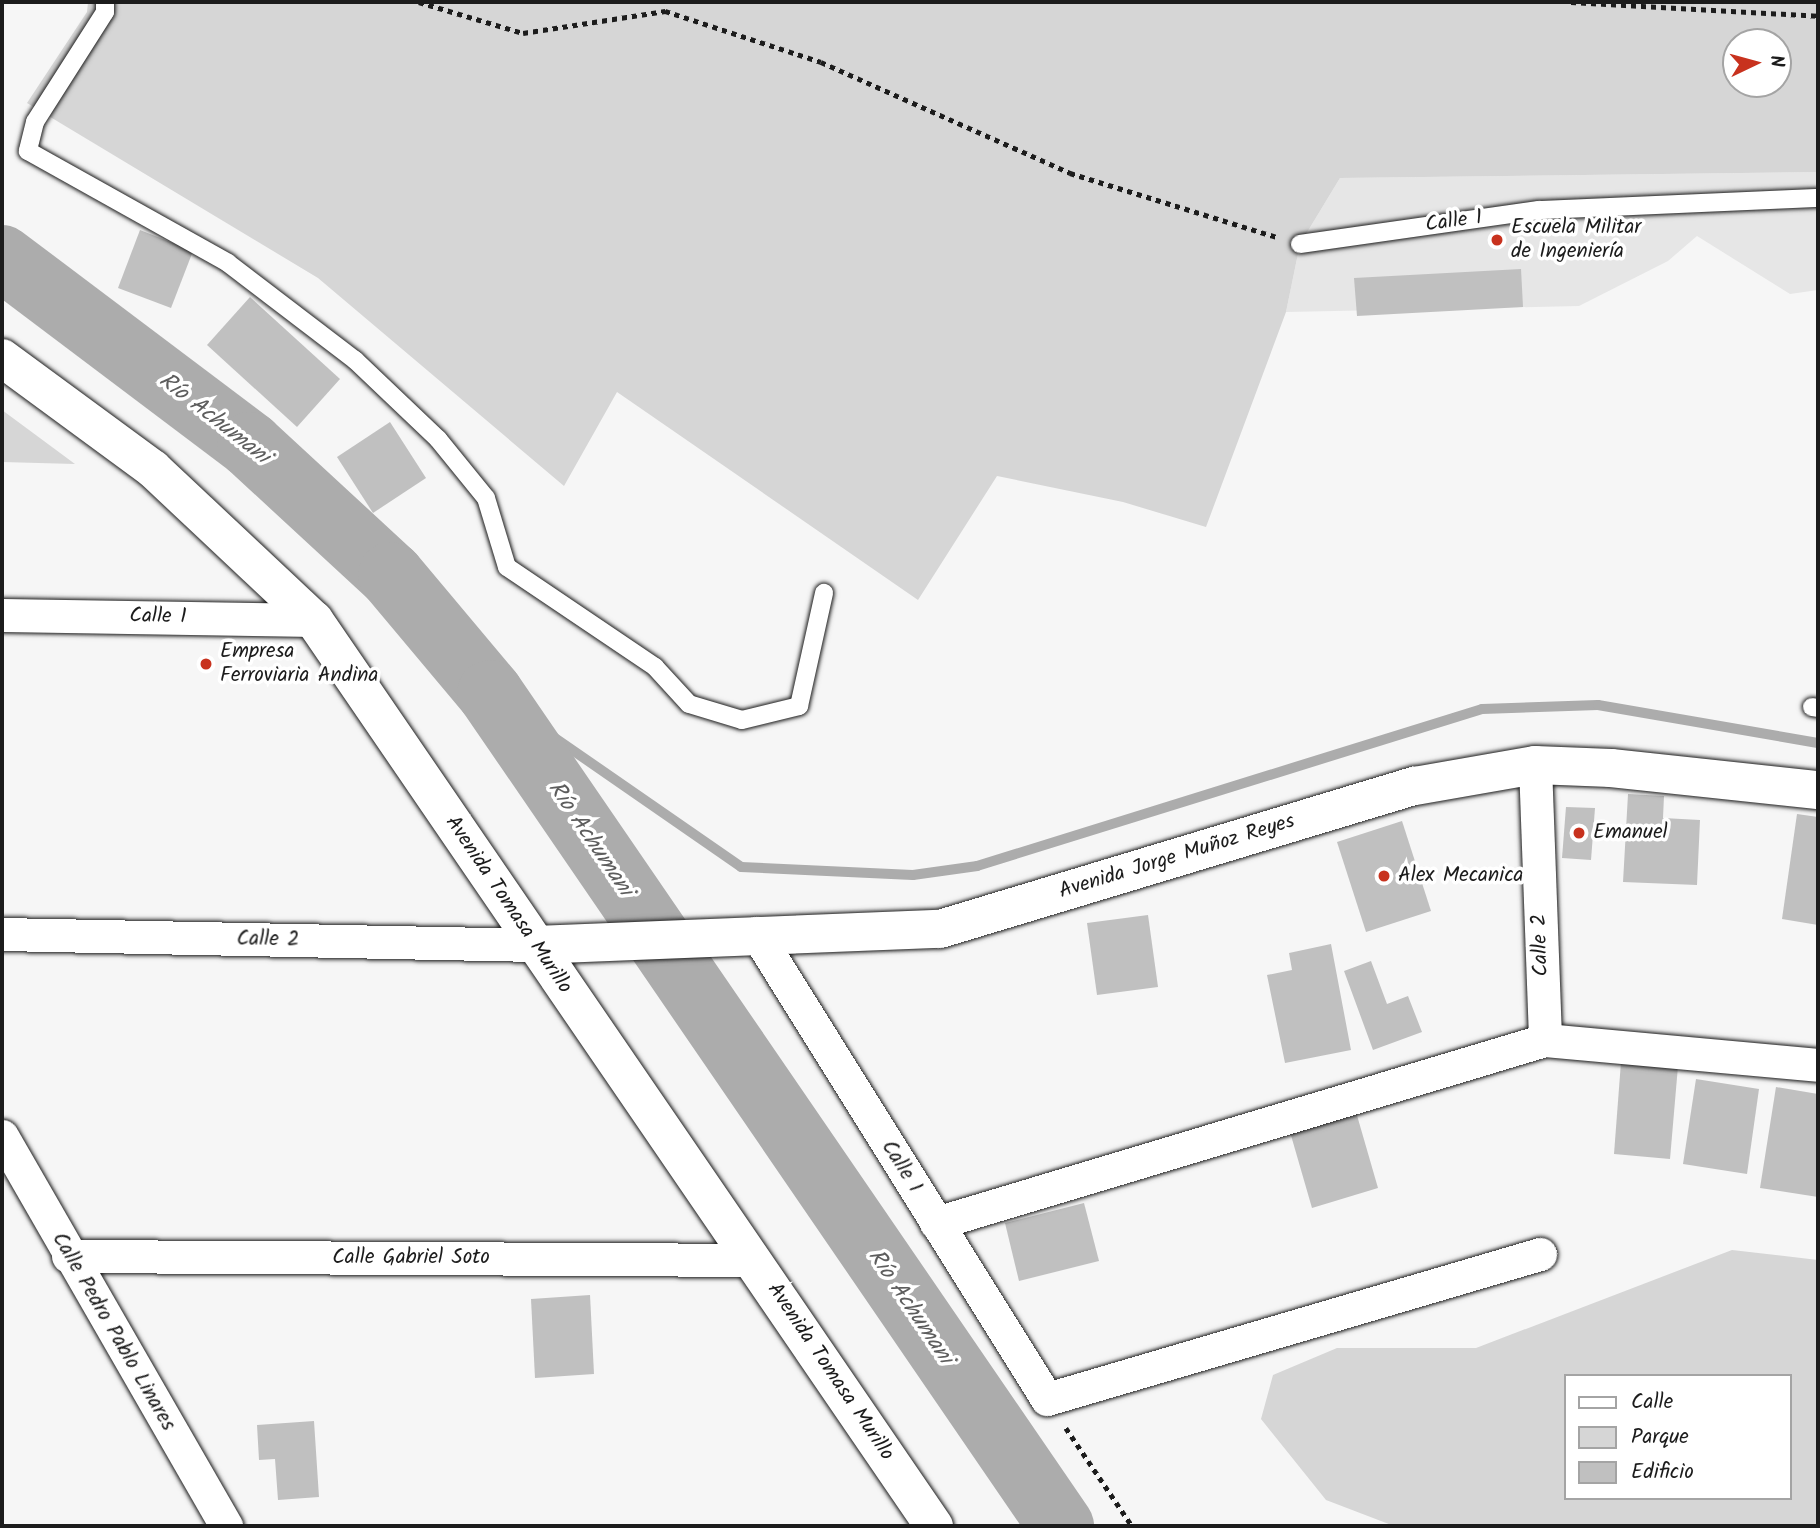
<!DOCTYPE html>
<meta charset="utf-8">
<style>
body{margin:0}
#map{position:relative;width:1820px;height:1528px;overflow:hidden;background:#f6f6f6;font-family:Kalam,sans-serif}
div>[style]{position:absolute}
[style*='--x']{left:calc(var(--x)*1px);top:calc(var(--y)*1px);width:calc(var(--w)*1px);rotate:calc(var(--a)*1deg)}
.built>*{inset:0;background:#e6e6e6}
.green>*{inset:0;background:#d6d6d6}
.stream>*{height:10px;margin:-5px;padding:0 5px;transform-origin:5px;border-radius:5px;background:#acacac}
.river>*{height:66px;margin:-33px;padding:0 33px;transform-origin:33px;border-radius:33px;background:#acacac}
.building>*{inset:0;background:#c0c0c0}
.path>*{height:4.5px;margin-top:-2.25px;transform-origin:0;background:repeating-linear-gradient(90deg,#1c1c1c 0 5px,transparent 0 10px)}
.roads{filter:drop-shadow(0 0 2px #1c1c1c) drop-shadow(0 0 2px #1c1c1c)}
.lane>*{height:18px;margin:-9px;padding:0 9px;transform-origin:9px;border-radius:9px;background:#fff}
.street>*{height:33px;margin:-16.5px;padding:0 16.5px;transform-origin:16.5px;border-radius:16.5px;background:#fff}
.secondary>*{height:38px;margin:-19px;padding:0 19px;transform-origin:19px;border-radius:19px;background:#fff}
.dots>*{width:19px;height:19px;translate:-50% -50%;box-sizing:border-box;border:4px solid #fff;border-radius:50%}
span{translate:-50% -50%;white-space:nowrap;text-align:center;line-height:1.15;-webkit-text-stroke:7px #fff;paint-order:stroke}
.street-label{font-size:21px;color:#1c1c1c}
.poi-label{font-size:21px;color:#1c1c1c}
.left{translate:0 -50%;text-align:left}
.water-label{font-size:23px;color:#5d5d5d;font-style:italic}
.frame{position:absolute;inset:0;border:4px solid #1c1c1c;pointer-events:none}
.legend{position:absolute;left:1564px;top:1374px;width:228px;height:126px;box-sizing:border-box;background:#fff;border:2px solid #a4a4a4;margin:0;padding:9px 12px;list-style:none;font-size:21px;color:#1c1c1c}
.legend li{display:flex;align-items:center;gap:14px;height:35px}
.legend b{width:35px;border:2px solid #a4a4a4}
.north{position:absolute;left:1722px;top:28px;width:70px;height:70px;box-sizing:border-box;background:#fff;border:2px solid #a4a4a4;border-radius:50%;rotate:85deg;font-size:19px;font-weight:700;line-height:28px;text-align:center;color:#1c1c1c}
.north::after{content:'';display:block;margin:auto;width:24px;height:32px;background:#c8321e;clip-path:polygon(50% 0,100% 100%,50% 72%,0 100%)}
</style>
<div id="map">
<div class="built">
<div style="clip-path:polygon(1818px 172px,1818px 290px,1790px 294px,1697px 236px,1668px 261px,1579px 306px,1286px 312px,1300px 244px,1340px 178px)"></div>
</div>
<div class="green">
<div style="clip-path:polygon(evenodd,88px 2px,1818px 2px,1818px 172px,1340px 178px,1300px 244px,1286px 312px,1206px 527px,1123px 502px,997px 476px,918px 600px,617px 392px,564px 486px,318px 278px,27px 103px,87px 12px,88px 2px,1736px 42px,1778px 42px,1778px 84px,1736px 84px,1736px 42px)"></div>
<div style="clip-path:polygon(2px 410px,75px 464px,2px 462px)"></div>
<div style="clip-path:polygon(evenodd,1732px 1250px,1818px 1260px,1818px 1526px,1394px 1526px,1326px 1500px,1261px 1419px,1273px 1375px,1337px 1348px,1476px 1348px,1732px 1250px,1566px 1376px,1790px 1376px,1790px 1498px,1566px 1498px,1566px 1376px)"></div>
</div>
<div class="stream">
<div style="--x:490;--y:693;--w:305;--a:34.7"></div>
<div style="--x:741;--y:867;--w:172;--a:2.7"></div>
<div style="--x:913;--y:875;--w:65;--a:-8"></div>
<div style="--x:977;--y:866;--w:529;--a:-17.27"></div>
<div style="--x:1482;--y:709;--w:116;--a:-2"></div>
<div style="--x:1598;--y:705;--w:223;--a:9.8"></div>
</div>
<div class="river">
<div style="--x:2;--y:258;--w:311;--a:37"></div>
<div style="--x:250;--y:445;--w:192;--a:42.7"></div>
<div style="--x:391;--y:575;--w:154;--a:50"></div>
<div style="--x:490;--y:693;--w:1010;--a:55.57"></div>
</div>
<div class="building">
<div style="clip-path:polygon(140px 230px,193px 251px,171px 308px,118px 288px)"></div>
<div style="clip-path:polygon(1521px 269px,1523px 307px,1357px 316px,1354px 278px)"></div>
<div style="clip-path:polygon(250px 297px,340px 379px,297px 427px,207px 345px)"></div>
<div style="clip-path:polygon(390px 422px,426px 478px,373px 513px,337px 457px)"></div>
<div style="clip-path:polygon(1628px 794px,1664px 796px,1663px 818px,1700px 820px,1697px 885px,1623px 882px)"></div>
<div style="clip-path:polygon(1566px 807px,1595px 808px,1591px 860px,1562px 858px)"></div>
<div style="clip-path:polygon(1797px 814px,1818px 817px,1818px 925px,1782px 919px)"></div>
<div style="clip-path:polygon(1402px 821px,1431px 911px,1366px 932px,1337px 842px)"></div>
<div style="clip-path:polygon(1148px 915px,1158px 987px,1097px 995px,1087px 923px)"></div>
<div style="clip-path:polygon(1331px 944px,1351px 1050px,1285px 1063px,1267px 975px,1292px 970px,1289px 953px)"></div>
<div style="clip-path:polygon(1371px 961px,1387px 1004px,1408px 996px,1422px 1032px,1373px 1050px,1344px 971px)"></div>
<div style="clip-path:polygon(1621px 1062px,1678px 1066px,1670px 1159px,1614px 1154px)"></div>
<div style="clip-path:polygon(1696px 1079px,1759px 1089px,1747px 1174px,1683px 1164px)"></div>
<div style="clip-path:polygon(1776px 1087px,1818px 1094px,1818px 1197px,1760px 1188px)"></div>
<div style="clip-path:polygon(1354px 1105px,1378px 1188px,1312px 1208px,1288px 1125px)"></div>
<div style="clip-path:polygon(1084px 1203px,1099px 1261px,1019px 1281px,1005px 1223px)"></div>
<div style="clip-path:polygon(590px 1295px,594px 1374px,535px 1378px,531px 1299px)"></div>
<div style="clip-path:polygon(314px 1421px,319px 1497px,278px 1500px,275px 1459px,259px 1460px,257px 1425px)"></div>
</div>
<div class="path">
<div style="--x:419;--y:2;--w:109;--a:16.6"></div>
<div style="--x:523;--y:33;--w:144;--a:-8.8"></div>
<div style="--x:665;--y:11;--w:164;--a:18.1"></div>
<div style="--x:821;--y:62;--w:273;--a:24"></div>
<div style="--x:1070;--y:173;--w:217;--a:17.2"></div>
<div style="--x:1571;--y:2;--w:247;--a:3.2"></div>
<div style="--x:1066;--y:1428;--w:118;--a:56"></div>
</div>
<div class="roads">
<div class="lane">
<div style="--x:105;--y:2;--w:10;--a:90"></div>
<div style="--x:105;--y:12;--w:130;--a:122.5"></div>
<div style="--x:35;--y:122;--w:30;--a:104"></div>
<div style="--x:28;--y:151;--w:229;--a:29.2"></div>
<div style="--x:228;--y:263;--w:160;--a:37.4"></div>
<div style="--x:355;--y:360;--w:115;--a:43.6"></div>
<div style="--x:438;--y:439;--w:76;--a:50.9"></div>
<div style="--x:486;--y:498;--w:72;--a:73.1"></div>
<div style="--x:507;--y:567;--w:179;--a:34"></div>
<div style="--x:655;--y:667;--w:50;--a:47.4"></div>
<div style="--x:689;--y:704;--w:55;--a:16.8"></div>
<div style="--x:742;--y:720;--w:59;--a:-13.8"></div>
<div style="--x:799;--y:706;--w:116;--a:-77.5"></div>
<div style="--x:1300;--y:244;--w:241;--a:-8.1"></div>
<div style="--x:1539;--y:210;--w:279;--a:-2.5"></div>
<div style="--x:1812;--y:707;--w:6;--a:9"></div>
</div>
<div class="street">
<div style="--x:2;--y:615;--w:312;--a:0.9"></div>
<div style="--x:1535;--y:765;--w:275;--a:87.9"></div>
<div style="--x:756;--y:933;--w:549;--a:58.02"></div>
<div style="--x:1047;--y:1399;--w:514;--a:-16.39"></div>
<div style="--x:2;--y:934;--w:532;--a:1.18"></div>
<div style="--x:2;--y:1136;--w:450;--a:60.1"></div>
<div style="--x:936;--y:1223;--w:636;--a:-16.73"></div>
<div style="--x:1545;--y:1040;--w:274;--a:5.2"></div>
<div style="--x:68;--y:1256;--w:686;--a:0.33"></div>
</div>
<div class="secondary">
<div style="--x:2;--y:358;--w:187;--a:36.3"></div>
<div style="--x:153;--y:469;--w:221;--a:43.2"></div>
<div style="--x:314;--y:620;--w:1098;--a:55.62"></div>
<div style="--x:534;--y:945;--w:406;--a:-2.3"></div>
<div style="--x:940;--y:929;--w:496;--a:-16.8"></div>
<div style="--x:1415;--y:786;--w:122;--a:-9.9"></div>
<div style="--x:1535;--y:765;--w:76;--a:2.3"></div>
<div style="--x:1611;--y:768;--w:208;--a:6.1"></div>
</div>
</div>
<div class="dots">
<div style="left:1497px;top:240px;background:#c8321e"></div>
<div style="left:206px;top:664px;background:#c8321e"></div>
<div style="left:1579px;top:833px;background:#c8321e"></div>
<div style="left:1384px;top:876px;background:#c8321e"></div>
</div>
<div class="street-label">
<span style="left:1454px;top:222px;rotate:-8deg">Calle 1</span>
<span style="left:158px;top:617px;rotate:1deg">Calle 1</span>
<span style="left:1177px;top:857px;rotate:-17deg">Avenida Jorge Muñoz Reyes</span>
<span style="left:508px;top:905px;rotate:56deg">Avenida Tomasa Murillo</span>
<span style="left:268px;top:940px;rotate:1deg">Calle 2</span>
<span style="left:1541px;top:945px;rotate:-92deg">Calle 2</span>
<span style="left:901px;top:1167px;rotate:58deg">Calle 1</span>
<span style="left:411px;top:1258px">Calle Gabriel Soto</span>
<span style="left:113px;top:1332px;rotate:60deg">Calle Pedro Pablo Linares</span>
<span style="left:830px;top:1372px;rotate:56deg">Avenida Tomasa Murillo</span>
</div>
<div class="poi-label">
<span class="left" style="left:1511px;top:240px">Escuela Militar<br>de Ingeniería</span>
<span class="left" style="left:220px;top:664px">Empresa<br>Ferroviaria Andina</span>
<span class="left" style="left:1593px;top:833px">Emanuel</span>
<span class="left" style="left:1398px;top:876px">Alex Mecanica</span>
</div>
<div class="water-label">
<span style="left:214px;top:419px;rotate:38deg">Río Achumani</span>
<span style="left:590px;top:839px;rotate:56deg">Río Achumani</span>
<span style="left:910px;top:1307px;rotate:56deg">Río Achumani</span>
</div>
<div class="frame"></div>
<ul class="legend">
<li><b style="height:9px;background:#fff"></b>Calle</li>
<li><b style="height:19px;background:#d6d6d6"></b>Parque</li>
<li><b style="height:19px;background:#c0c0c0"></b>Edificio</li>
</ul>
<div class="north">N</div>
</div>
